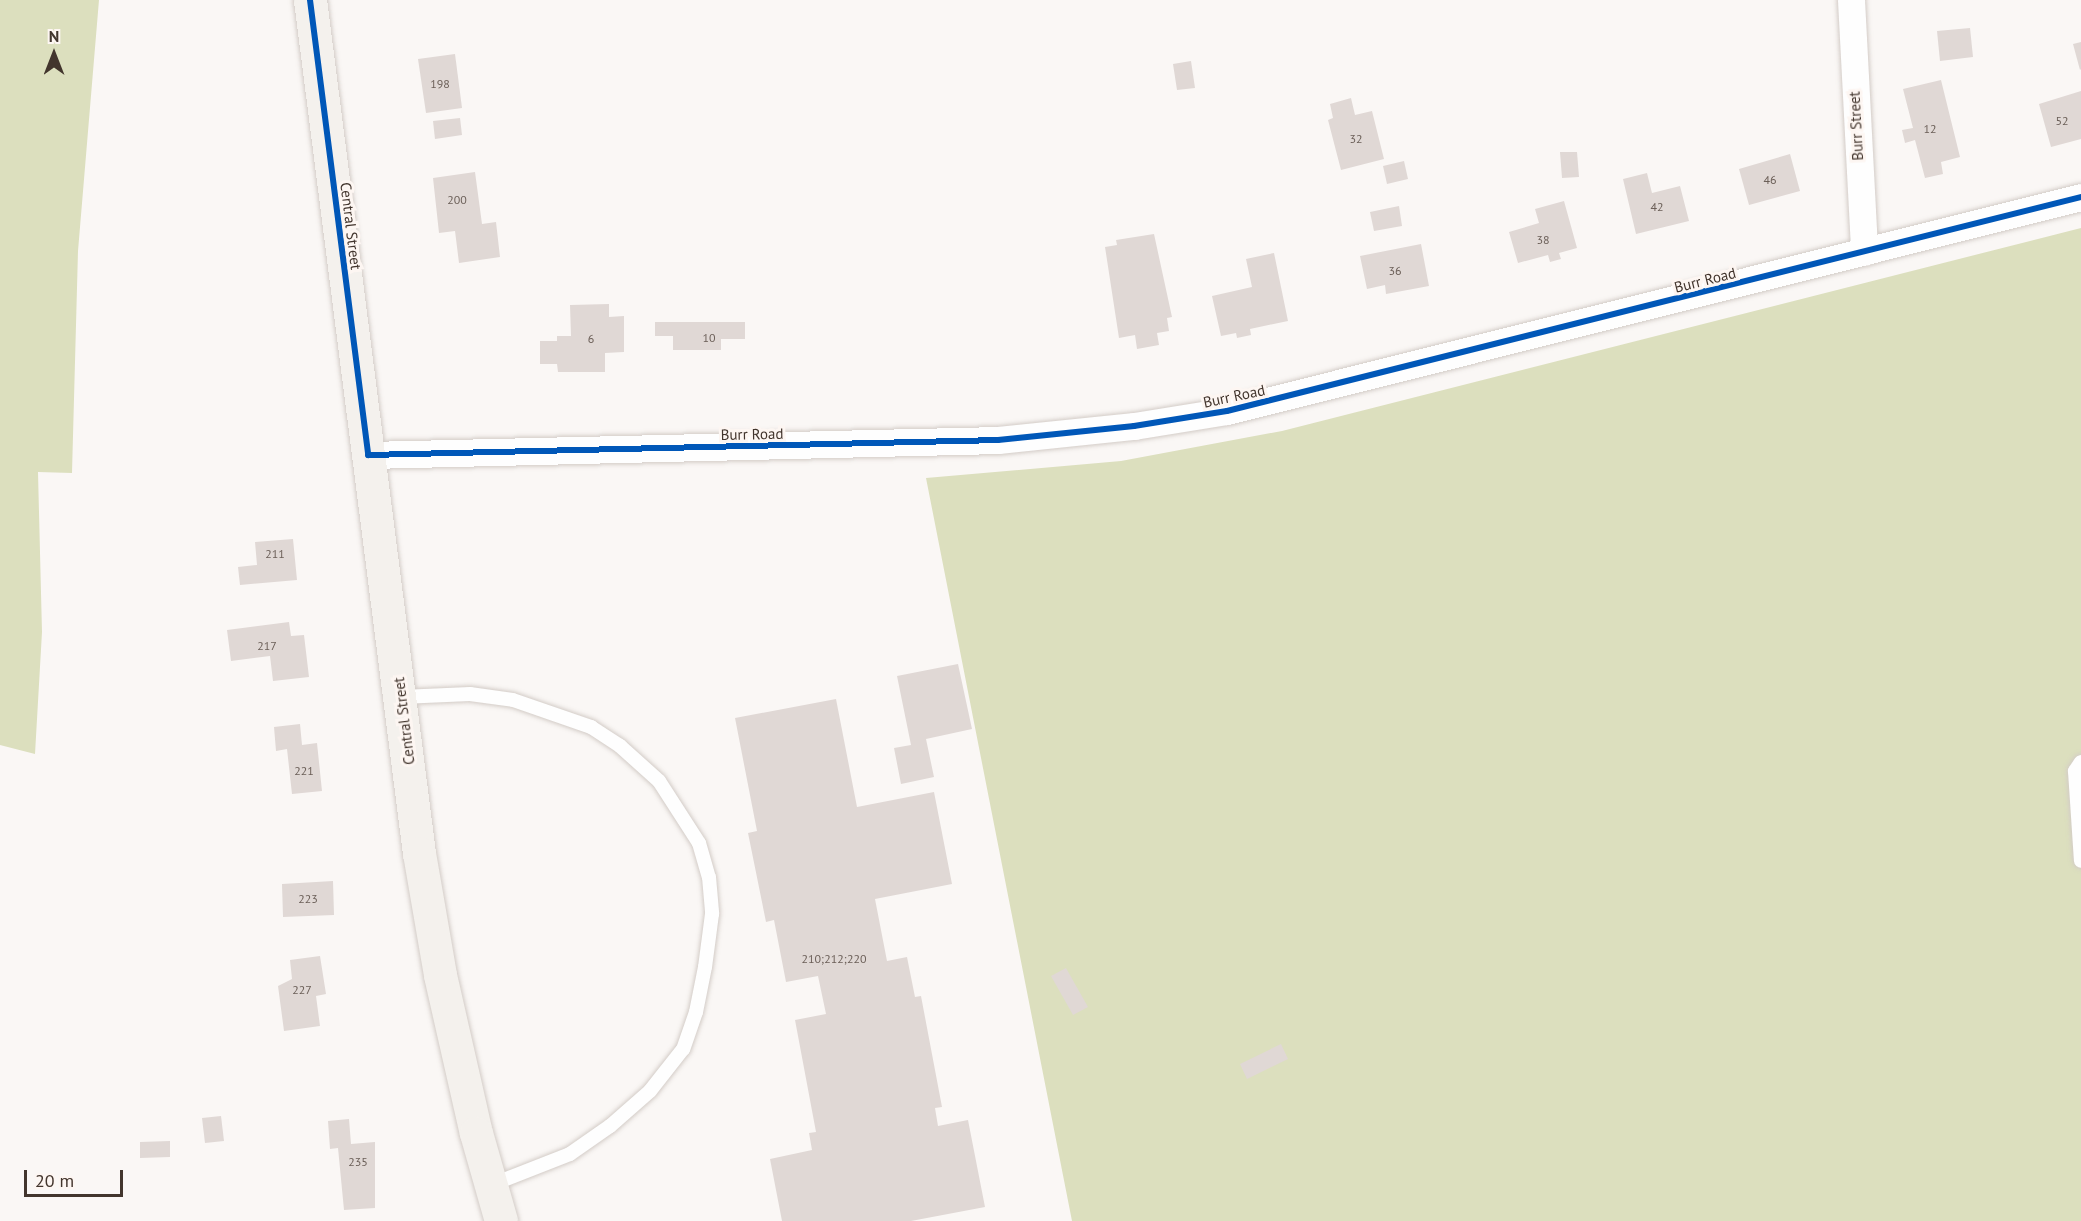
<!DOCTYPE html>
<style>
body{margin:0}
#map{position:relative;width:2081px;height:1221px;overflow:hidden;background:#faf7f5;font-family:"PT Sans",sans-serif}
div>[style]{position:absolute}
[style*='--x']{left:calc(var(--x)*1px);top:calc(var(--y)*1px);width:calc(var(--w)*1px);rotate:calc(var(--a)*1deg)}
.green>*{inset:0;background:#dcdfbe}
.building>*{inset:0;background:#e0d8d5}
.roads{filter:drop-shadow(0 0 2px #d3ccc7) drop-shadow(0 0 2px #d3ccc7)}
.lane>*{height:14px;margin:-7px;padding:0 7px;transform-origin:7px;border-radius:7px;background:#fefefe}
.street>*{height:27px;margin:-13.5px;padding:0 13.5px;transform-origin:13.5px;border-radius:13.5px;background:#fefefe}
.secondary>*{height:33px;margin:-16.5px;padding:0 16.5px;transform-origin:16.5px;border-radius:16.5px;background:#f4f1ed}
.cycleway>*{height:6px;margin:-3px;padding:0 3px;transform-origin:3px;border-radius:3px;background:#0057b8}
span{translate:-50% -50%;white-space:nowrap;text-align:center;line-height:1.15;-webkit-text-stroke:6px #fdf6f2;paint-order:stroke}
.number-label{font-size:12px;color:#6a5e57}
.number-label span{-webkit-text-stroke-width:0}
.street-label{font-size:15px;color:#42352d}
.north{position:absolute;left:24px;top:24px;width:60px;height:60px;-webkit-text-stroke:4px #fdf6f2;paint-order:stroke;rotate:0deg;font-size:16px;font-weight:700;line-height:24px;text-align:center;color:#42352d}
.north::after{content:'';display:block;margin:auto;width:21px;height:27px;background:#42352d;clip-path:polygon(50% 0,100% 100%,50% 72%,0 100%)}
.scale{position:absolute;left:24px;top:1170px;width:99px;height:27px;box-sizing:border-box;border:3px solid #42352d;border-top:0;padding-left:8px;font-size:18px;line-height:21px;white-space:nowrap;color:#42352d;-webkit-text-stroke:4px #fdf6f2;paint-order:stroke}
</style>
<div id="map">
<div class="green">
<div style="clip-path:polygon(0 0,99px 0,78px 251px,72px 473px,38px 472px,42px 632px,35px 754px,0 745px)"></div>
<div style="clip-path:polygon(2081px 228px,2081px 1221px,1072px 1221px,926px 478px,1121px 461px,1282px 431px)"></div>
</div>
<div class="building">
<div style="clip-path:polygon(1970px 28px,1973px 57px,1940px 61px,1937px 31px)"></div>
<div style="clip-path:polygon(2081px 42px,2081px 69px,2080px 70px,2073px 44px)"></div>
<div style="clip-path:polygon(455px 54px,462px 108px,426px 113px,418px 59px)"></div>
<div style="clip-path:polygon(1191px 61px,1195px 88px,1177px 90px,1173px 64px)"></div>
<div style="clip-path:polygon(1941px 80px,1960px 157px,1941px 162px,1943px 174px,1925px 178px,1915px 140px,1905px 143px,1902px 130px,1913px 128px,1903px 89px)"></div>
<div style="clip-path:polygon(2081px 91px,2081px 139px,2051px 147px,2039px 104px)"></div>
<div style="clip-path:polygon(1351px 98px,1355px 115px,1372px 111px,1384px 159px,1341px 170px,1328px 120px,1333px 118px,1330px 104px)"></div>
<div style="clip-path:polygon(460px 118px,462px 135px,435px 139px,433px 121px)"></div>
<div style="clip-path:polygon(1560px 152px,1577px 152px,1579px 177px,1562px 178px)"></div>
<div style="clip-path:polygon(1790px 154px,1800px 191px,1749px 205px,1739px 169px)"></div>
<div style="clip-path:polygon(1404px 161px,1408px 179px,1387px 184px,1383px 166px)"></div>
<div style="clip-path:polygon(475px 172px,482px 224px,496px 222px,500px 257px,459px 263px,455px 231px,439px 233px,433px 178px)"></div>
<div style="clip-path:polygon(1647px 173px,1652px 193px,1680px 186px,1689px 221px,1636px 234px,1623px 179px)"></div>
<div style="clip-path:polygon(1564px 201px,1577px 248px,1559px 253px,1561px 259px,1550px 262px,1548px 255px,1518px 263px,1509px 232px,1539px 223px,1535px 209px)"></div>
<div style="clip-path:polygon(1399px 206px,1402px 226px,1374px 231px,1370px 212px)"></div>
<div style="clip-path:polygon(1154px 234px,1172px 317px,1167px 318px,1169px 331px,1157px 333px,1159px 345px,1137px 349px,1135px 335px,1119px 338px,1105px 247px,1117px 245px,1116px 240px)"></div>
<div style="clip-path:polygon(1421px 244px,1429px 286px,1386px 294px,1385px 285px,1367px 289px,1360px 256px)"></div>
<div style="clip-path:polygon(1274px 253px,1288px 321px,1250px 329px,1251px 335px,1237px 338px,1236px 333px,1221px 336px,1212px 296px,1252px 287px,1246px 259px)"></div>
<div style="clip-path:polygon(609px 304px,609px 317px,624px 316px,624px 352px,605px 353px,605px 372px,558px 372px,557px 364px,540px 364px,540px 341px,557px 341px,557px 336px,571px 336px,570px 305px)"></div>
<div style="clip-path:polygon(655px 322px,745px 322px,745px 339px,721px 339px,721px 350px,673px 350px,673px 336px,655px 336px)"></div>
<div style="clip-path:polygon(293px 539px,297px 580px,240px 585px,238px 567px,257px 565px,255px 542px)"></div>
<div style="clip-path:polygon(289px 622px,291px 636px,304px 635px,309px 677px,273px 681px,270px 656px,231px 661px,227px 630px)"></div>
<div style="clip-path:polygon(958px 664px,972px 729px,926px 739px,934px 777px,901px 784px,894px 748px,911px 745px,897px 676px)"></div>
<div style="clip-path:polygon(836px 699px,857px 807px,934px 792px,952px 884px,875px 899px,887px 961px,907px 957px,915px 997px,921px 996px,942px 1107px,935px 1108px,938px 1126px,968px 1120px,985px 1207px,911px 1221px,782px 1221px,770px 1159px,812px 1150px,809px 1133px,816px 1132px,795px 1020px,826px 1014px,818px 976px,786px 982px,774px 920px,766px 922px,748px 833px,757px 831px,735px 718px)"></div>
<div style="clip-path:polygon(300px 724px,302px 745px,317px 743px,322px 791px,292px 794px,287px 749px,276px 751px,274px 727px)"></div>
<div style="clip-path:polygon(333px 881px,334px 915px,283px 917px,282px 884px)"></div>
<div style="clip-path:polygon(320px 956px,326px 994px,316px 996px,320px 1026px,284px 1031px,278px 986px,292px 979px,290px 960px)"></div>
<div style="clip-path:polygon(1066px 968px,1088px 1007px,1073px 1015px,1051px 976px)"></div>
<div style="clip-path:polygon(1281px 1044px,1288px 1059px,1247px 1079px,1240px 1064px)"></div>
<div style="clip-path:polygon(221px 1116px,224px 1141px,205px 1143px,202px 1118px)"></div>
<div style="clip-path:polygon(349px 1119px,351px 1144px,375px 1142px,375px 1208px,344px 1210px,338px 1148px,330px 1149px,328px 1121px)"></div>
<div style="clip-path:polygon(170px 1141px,170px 1157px,140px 1158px,140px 1142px)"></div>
</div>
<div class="roads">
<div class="lane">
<div style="--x:401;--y:697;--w:69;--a:-2.5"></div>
<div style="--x:470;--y:694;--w:43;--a:7.9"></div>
<div style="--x:513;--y:700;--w:83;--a:19.1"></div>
<div style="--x:591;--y:727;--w:35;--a:33"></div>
<div style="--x:620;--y:746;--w:52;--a:41.9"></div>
<div style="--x:659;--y:781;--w:74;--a:57.2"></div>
<div style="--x:699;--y:843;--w:35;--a:74"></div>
<div style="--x:709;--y:877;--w:37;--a:85"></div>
<div style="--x:712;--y:914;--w:53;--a:97.5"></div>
<div style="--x:705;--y:967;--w:46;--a:101.3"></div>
<div style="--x:696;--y:1012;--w:39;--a:109"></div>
<div style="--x:683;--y:1049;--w:53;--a:128.2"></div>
<div style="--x:650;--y:1091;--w:53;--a:138.8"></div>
<div style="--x:610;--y:1126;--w:49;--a:145"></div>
<div style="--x:570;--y:1154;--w:85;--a:158.6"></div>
<div style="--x:2081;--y:762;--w:11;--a:124"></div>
<div style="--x:2075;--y:771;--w:90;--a:86.2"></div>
</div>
<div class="street">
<div style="--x:1851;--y:0;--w:252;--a:87"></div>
<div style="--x:368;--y:455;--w:630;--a:-1.36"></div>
<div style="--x:998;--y:440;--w:137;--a:-5.9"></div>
<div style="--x:1134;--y:426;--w:94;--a:-9.2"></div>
<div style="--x:1227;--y:411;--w:880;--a:-14.07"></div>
</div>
<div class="secondary">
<div style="--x:310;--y:0;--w:860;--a:82.72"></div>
<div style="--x:419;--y:853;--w:124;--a:80.2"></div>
<div style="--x:440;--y:975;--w:162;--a:77.2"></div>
<div style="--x:476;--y:1133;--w:91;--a:74.1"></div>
</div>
</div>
<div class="cycleway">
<div style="--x:310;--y:0;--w:459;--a:82.7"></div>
<div style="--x:368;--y:455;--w:630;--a:-1.36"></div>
<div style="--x:998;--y:440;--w:137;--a:-5.9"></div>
<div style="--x:1134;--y:426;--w:94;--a:-9.2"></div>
<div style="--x:1227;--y:411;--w:880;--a:-14.07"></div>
</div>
<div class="number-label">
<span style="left:440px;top:84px">198</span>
<span style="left:2062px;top:121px">52</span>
<span style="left:1930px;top:129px">12</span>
<span style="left:1356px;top:139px">32</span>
<span style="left:1770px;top:180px">46</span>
<span style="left:457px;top:200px">200</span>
<span style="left:1657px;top:207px">42</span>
<span style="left:1543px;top:240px">38</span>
<span style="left:1395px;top:271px">36</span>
<span style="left:709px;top:338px">10</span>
<span style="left:591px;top:339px">6</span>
<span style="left:275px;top:554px">211</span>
<span style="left:267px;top:646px">217</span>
<span style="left:304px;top:771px">221</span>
<span style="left:308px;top:899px">223</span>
<span style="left:834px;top:959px">210;212;220</span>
<span style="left:302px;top:990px">227</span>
<span style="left:358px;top:1162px">235</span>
</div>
<div class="street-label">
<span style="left:1856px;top:126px;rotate:-93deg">Burr Street</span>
<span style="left:351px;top:226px;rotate:83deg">Central Street</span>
<span style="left:1705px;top:280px;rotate:-14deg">Burr Road</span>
<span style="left:1234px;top:396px;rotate:-12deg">Burr Road</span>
<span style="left:752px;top:434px;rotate:-1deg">Burr Road</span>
<span style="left:404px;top:721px;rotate:-97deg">Central Street</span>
</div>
<div class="north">N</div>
<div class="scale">20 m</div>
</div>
